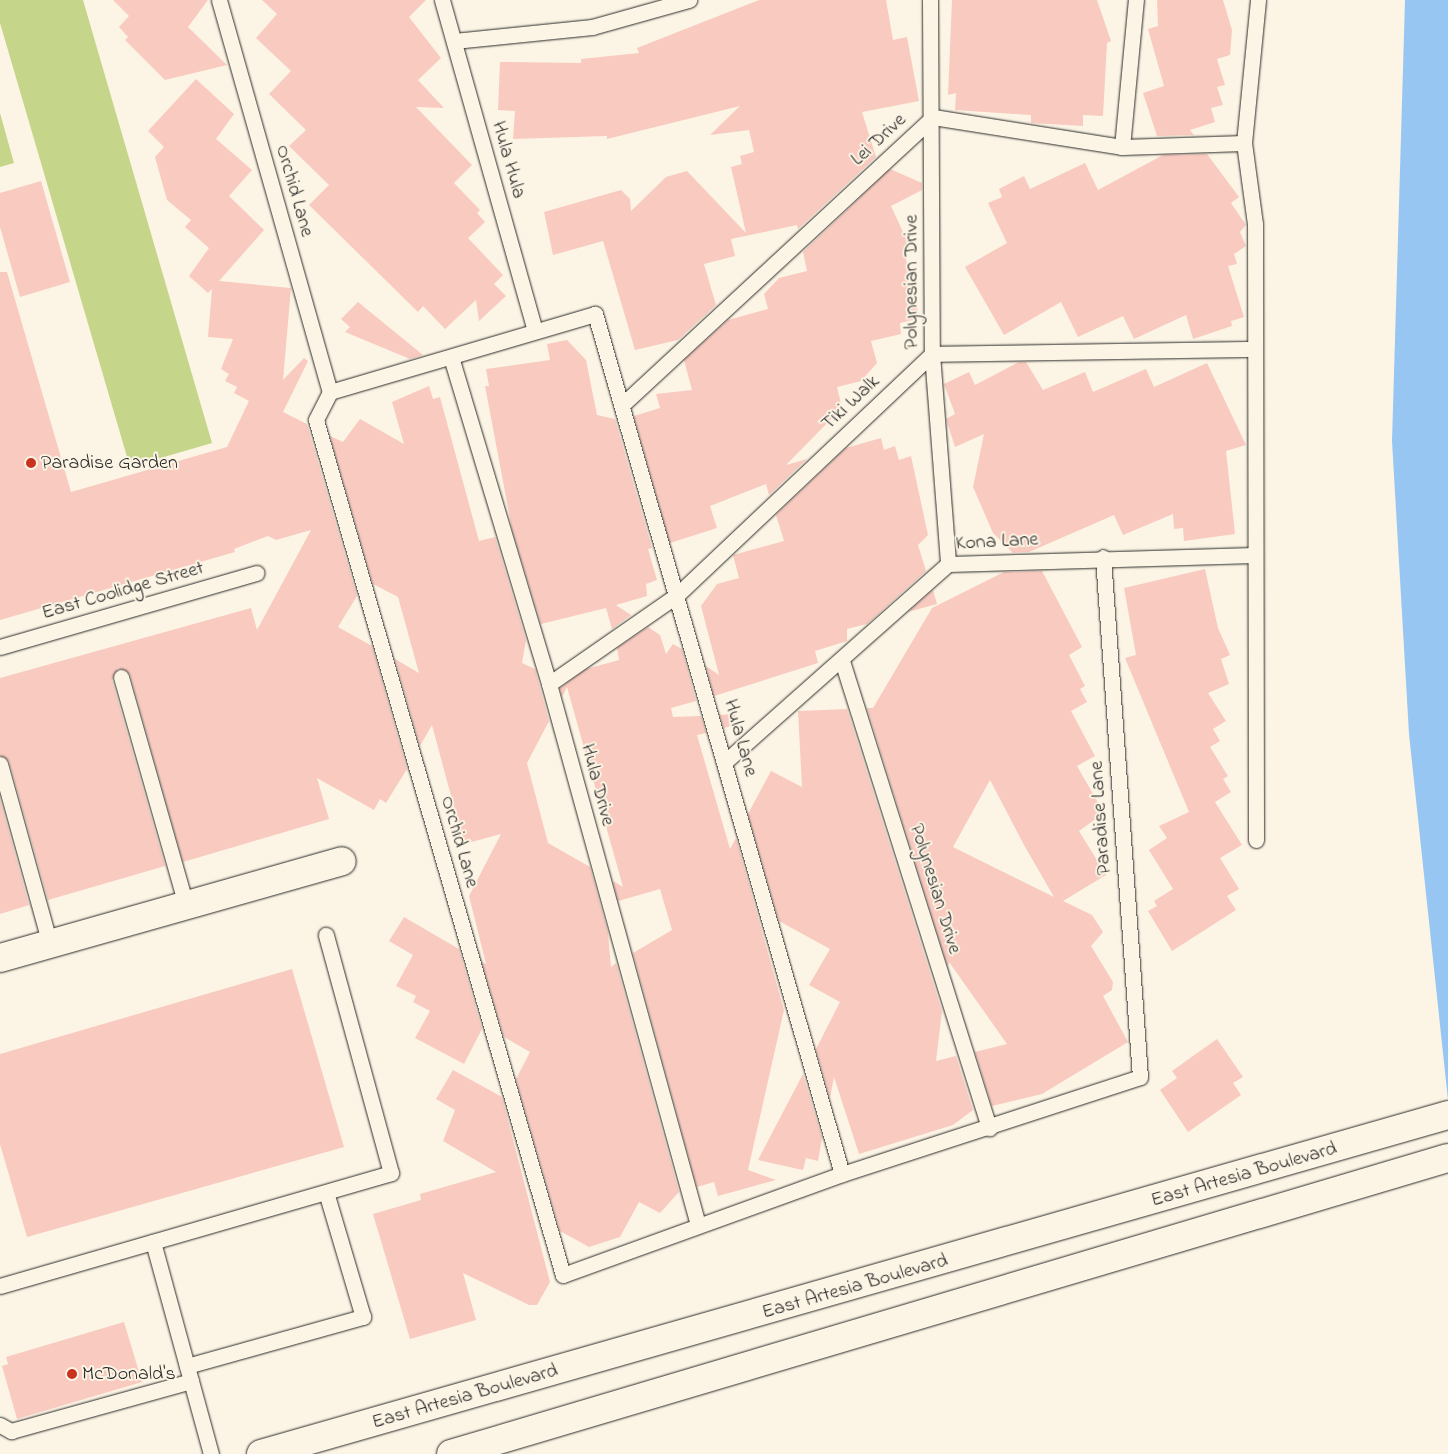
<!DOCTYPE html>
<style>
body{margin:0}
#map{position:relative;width:1448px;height:1454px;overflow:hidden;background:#fcf5e5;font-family:"Indie Flower",sans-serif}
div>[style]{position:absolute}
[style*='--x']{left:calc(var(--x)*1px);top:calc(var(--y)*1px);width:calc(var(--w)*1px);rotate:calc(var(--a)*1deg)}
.green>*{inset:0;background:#c5d68a}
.water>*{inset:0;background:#98c6f3}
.building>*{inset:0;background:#f9cabf}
.roads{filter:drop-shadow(0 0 1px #2b2b2b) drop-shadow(0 0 1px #2b2b2b)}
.service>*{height:15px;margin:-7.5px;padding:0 7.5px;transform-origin:7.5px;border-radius:7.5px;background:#fcf5e5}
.minor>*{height:28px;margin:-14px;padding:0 14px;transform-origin:14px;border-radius:14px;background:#fcf5e5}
.primary>*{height:28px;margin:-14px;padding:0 14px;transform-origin:14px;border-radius:14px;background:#fcf5e5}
.dots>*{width:14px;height:14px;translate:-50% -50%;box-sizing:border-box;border:2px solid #fcf5e5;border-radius:50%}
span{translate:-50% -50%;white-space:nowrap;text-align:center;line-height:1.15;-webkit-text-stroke:4px #fcf5e5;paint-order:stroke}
.street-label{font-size:20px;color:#2b2b2b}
.poi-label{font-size:20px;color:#2b2b2b}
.left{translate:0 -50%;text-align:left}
</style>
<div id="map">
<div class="green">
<div style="clip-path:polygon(0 0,83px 0,212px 443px,130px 467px,0 23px)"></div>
<div style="clip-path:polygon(0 113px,14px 163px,0 167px)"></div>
</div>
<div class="water">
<div style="clip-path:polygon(1405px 0,1448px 0,1448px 1100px,1409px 734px,1392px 441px)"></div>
</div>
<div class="building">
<div style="clip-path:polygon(113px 0,208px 0,188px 27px,227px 65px,165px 80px,125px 40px,128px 37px,119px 27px,129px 16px)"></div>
<div style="clip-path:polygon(262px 0,426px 0,409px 17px,441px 58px,418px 80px,444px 108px,416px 107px,472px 165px,454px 183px,480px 210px,477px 213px,485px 222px,468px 238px,503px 275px,494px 284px,506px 296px,479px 321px,476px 300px,445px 329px,423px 306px,418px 312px,309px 205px,329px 185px,289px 146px,306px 130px,269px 94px,291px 71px,256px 38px,277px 14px)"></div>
<div style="clip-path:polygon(759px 0,886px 0,893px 40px,907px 37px,919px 101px,862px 112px,876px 157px,798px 229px,797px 225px,731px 239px,735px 256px,704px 264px,716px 305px,678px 340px,635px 350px,603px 241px,553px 255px,544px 212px,621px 190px,630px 199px,631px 211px,666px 177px,687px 171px,746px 233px,731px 167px,742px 164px,740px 156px,754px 152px,749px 130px,710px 135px,740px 106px,607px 139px,607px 136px,513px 139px,515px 111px,498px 110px,500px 62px,581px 63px,581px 59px,639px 53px,637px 48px)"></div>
<div style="clip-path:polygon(952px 0,1097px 0,1111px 41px,1107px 43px,1103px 116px,1083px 115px,1083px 126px,1031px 123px,1031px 115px,955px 110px,956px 93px,948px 95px)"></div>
<div style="clip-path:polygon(1157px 0,1223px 0,1232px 30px,1230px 55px,1217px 59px,1225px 85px,1217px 87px,1223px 105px,1211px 108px,1215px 122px,1190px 130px,1194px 135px,1157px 136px,1143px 93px,1164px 86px,1148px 29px,1158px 26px)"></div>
<div style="clip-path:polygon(196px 79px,234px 114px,216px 139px,252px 170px,229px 196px,264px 230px,219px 281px,291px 288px,283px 380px,304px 358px,308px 361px,283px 412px,307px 424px,357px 596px,338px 627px,372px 646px,407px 769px,386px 803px,380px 799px,374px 810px,317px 778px,329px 819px,183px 862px,130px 674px,118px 668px,112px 680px,165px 866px,48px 900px,9px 761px,0 755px,0 678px,251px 608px,257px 630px,311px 530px,276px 540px,268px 536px,234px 549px,235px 552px,0 620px,0 272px,7px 272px,71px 492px,227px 447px,249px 401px,234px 393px,237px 387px,225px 381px,229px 374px,221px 369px,233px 339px,208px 337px,212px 289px,208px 293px,189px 276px,209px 248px,185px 227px,191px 220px,167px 200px,155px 157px,164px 147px,148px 131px)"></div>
<div style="clip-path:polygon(1207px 154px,1239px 197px,1231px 203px,1246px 225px,1240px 232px,1246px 246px,1234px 254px,1237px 264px,1228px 266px,1244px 317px,1231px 321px,1232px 326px,1193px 339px,1186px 315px,1134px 339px,1123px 316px,1078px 337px,1061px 302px,1004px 335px,965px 267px,1007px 243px,988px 203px,1002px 197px,999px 189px,1024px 176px,1030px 189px,1085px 163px,1098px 190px,1163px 155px)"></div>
<div style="clip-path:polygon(890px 169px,922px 183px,922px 190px,891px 206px,908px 243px,905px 255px,920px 318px,900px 323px,901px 334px,871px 341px,877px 363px,861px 381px,837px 387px,842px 408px,786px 465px,807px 459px,769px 495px,766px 484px,710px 506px,717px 528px,670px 543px,634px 416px,660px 408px,656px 394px,692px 390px,684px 360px,728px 320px,768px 309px,764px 294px,779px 278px,807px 271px,803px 252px)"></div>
<div style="clip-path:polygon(41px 181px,70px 282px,20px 297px,0 227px,0 193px)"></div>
<div style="clip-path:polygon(358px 302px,423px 355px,410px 359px,345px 332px,350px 327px,341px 319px)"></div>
<div style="clip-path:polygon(567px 340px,586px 360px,597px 415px,615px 419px,652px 548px,648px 549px,657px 580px,646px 584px,647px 596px,616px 605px,631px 615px,612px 629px,606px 608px,541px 624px,512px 529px,485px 386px,489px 386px,486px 369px,550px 360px,547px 344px)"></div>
<div style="clip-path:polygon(1019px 362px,1026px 362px,1043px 390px,1085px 372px,1093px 392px,1146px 369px,1154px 387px,1207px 363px,1246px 445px,1226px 451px,1235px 534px,1184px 541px,1183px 528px,1174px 529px,1173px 514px,1123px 535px,1114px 515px,1029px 552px,1013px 553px,993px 533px,973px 487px,984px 434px,955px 447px,946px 419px,955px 414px,944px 384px,969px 372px,975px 385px)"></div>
<div style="clip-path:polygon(429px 386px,433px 399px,440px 397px,479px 541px,495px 537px,526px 640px,522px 663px,535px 669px,549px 721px,527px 763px,548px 843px,590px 867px,608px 933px,611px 967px,616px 963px,679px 1192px,660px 1213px,639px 1202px,620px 1237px,589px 1247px,560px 1231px,516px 1079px,530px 1052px,504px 1037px,482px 962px,486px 964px,469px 896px,501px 834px,464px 844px,432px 725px,420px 746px,395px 659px,419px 673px,398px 597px,373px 584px,330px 436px,343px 442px,360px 419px,404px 444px,392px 402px)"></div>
<div style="clip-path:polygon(881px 438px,884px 450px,895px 446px,899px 460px,911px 456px,928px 535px,918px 545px,926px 571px,867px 624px,847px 629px,847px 641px,815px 651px,818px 663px,714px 696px,706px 666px,719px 675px,701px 606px,717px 584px,739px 578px,733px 555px,784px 541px,776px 515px,846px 448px)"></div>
<div style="clip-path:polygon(1205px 569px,1218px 628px,1230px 655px,1221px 659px,1229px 684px,1208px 693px,1226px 721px,1213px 729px,1220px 741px,1210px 747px,1228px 776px,1223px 779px,1231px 792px,1215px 802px,1242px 845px,1220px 858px,1239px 889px,1227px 896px,1236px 910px,1172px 951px,1148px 911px,1157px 906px,1154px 901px,1173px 889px,1149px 850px,1167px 838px,1159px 826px,1189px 812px,1125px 658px,1136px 655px,1124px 588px)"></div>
<div style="clip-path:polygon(evenodd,1042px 571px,1082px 647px,1069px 655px,1085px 686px,1080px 689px,1087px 702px,1071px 711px,1095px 756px,1077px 766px,1104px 813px,1079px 831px,1106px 875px,1063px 901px,1092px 915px,1103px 932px,1091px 946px,1113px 982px,1112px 990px,1103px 996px,1128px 1042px,1042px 1094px,992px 1106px,975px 1052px,1007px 1044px,949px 962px,948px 967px,867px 708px,873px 708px,932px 608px,1004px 572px,1042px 571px,990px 780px,1024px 845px,1054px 897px,953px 847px,990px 780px)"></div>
<div style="clip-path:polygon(933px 590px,937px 604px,908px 612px)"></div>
<div style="clip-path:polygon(648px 627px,660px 635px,666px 654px,673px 644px,682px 649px,696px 701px,671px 708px,673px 717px,701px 716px,706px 733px,697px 735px,730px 849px,736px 838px,784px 1010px,748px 1170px,776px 1180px,718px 1196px,714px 1182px,697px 1187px,633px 953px,672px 930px,660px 889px,618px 901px,613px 881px,623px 887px,567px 687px,562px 697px,560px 688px,586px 669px,619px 660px,617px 648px)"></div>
<div style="clip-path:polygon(847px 709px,942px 1011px,936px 1061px,956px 1056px,973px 1110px,953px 1125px,859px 1154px,834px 1077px,830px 1098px,816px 1049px,840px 1002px,809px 985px,830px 949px,779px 921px,748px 814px,771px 771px,802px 787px,798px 711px)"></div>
<div style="clip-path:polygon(735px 714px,736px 724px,724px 728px,720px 715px)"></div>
<div style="clip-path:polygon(0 799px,29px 905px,0 914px)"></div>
<div style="clip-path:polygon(404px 917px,459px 949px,482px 1029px,464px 1064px,415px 1038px,430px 1011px,413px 1002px,416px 996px,396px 986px,413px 955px,389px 941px)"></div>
<div style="clip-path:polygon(292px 969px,344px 1147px,27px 1237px,0 1144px,0 1054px)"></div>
<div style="clip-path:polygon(1217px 1039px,1243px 1077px,1233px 1083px,1241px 1095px,1188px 1132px,1160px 1090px,1177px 1078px,1172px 1071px)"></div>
<div style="clip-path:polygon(453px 1070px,502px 1097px,550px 1282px,537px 1305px,529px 1305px,463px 1273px,476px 1320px,410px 1339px,373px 1214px,421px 1200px,420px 1194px,496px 1172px,443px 1141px,455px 1110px,436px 1099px)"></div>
<div style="clip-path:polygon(803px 1074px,822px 1138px,818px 1161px,806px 1158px,803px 1170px,758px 1160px)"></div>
<div style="clip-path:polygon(124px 1322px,142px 1382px,17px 1419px,2px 1366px,8px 1364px,6px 1357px)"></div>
</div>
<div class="roads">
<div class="service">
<div style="--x:219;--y:0;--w:407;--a:74.2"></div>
<div style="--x:442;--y:0;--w:343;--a:74.3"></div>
<div style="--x:930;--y:0;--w:354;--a:89.7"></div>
<div style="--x:932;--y:354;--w:211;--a:85.6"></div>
<div style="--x:454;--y:41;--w:139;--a:-5.8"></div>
<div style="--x:592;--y:27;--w:101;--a:-15.6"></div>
<div style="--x:1122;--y:147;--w:148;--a:-84.6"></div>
<div style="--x:451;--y:357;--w:341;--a:73.3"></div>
<div style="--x:549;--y:684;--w:561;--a:74.6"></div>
<div style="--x:622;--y:405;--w:424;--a:-42.8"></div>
<div style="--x:933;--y:117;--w:191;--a:9"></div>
<div style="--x:1122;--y:147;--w:122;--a:-1.9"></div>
<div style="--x:0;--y:647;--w:267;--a:-16.1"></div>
<div style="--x:842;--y:661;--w:490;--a:72.5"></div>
<div style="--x:121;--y:677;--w:237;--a:74.1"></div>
<div style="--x:549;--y:684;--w:156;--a:-34.8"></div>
<div style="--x:677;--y:595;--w:351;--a:-43.4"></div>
<div style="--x:932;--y:354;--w:323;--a:-0.9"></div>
<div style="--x:726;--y:761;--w:297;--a:-41.6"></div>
<div style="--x:948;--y:564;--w:307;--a:-1.7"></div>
<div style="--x:0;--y:764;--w:187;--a:74.5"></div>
<div style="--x:1256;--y:840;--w:616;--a:-90.09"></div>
<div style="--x:1255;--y:224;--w:82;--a:-97.7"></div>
<div style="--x:1244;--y:143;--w:144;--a:-84.4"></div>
<div style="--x:842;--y:1174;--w:895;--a:-106.02"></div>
<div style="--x:595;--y:314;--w:276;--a:163.6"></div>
<div style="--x:330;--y:392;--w:31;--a:117"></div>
<div style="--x:316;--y:420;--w:890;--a:73.89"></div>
<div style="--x:563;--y:1275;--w:297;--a:-19.9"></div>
<div style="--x:842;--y:1174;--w:313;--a:-18"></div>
<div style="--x:1140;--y:1077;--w:521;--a:-94.07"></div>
<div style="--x:153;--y:1242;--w:220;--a:74.7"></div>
<div style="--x:0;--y:1286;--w:407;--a:-16.1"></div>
<div style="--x:391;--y:1173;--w:247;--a:-105.3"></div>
<div style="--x:187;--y:1366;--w:183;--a:-15.6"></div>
<div style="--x:363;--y:1317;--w:130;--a:-106.5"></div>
<div style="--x:0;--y:1425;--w:13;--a:29"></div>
<div style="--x:11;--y:1431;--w:187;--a:-15.5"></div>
</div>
<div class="minor">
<div style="--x:0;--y:958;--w:355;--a:-15.8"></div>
</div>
<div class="primary">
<div style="--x:261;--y:1454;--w:1234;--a:-15.94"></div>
<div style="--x:451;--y:1454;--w:1040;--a:-16.54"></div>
</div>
</div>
<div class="dots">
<div style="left:31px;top:463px;background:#c8321e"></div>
<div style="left:72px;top:1374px;background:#c8321e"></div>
</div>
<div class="street-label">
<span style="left:879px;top:140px;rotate:-43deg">Lei Drive</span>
<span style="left:508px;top:160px;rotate:74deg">Hula Hula</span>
<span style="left:294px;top:191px;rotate:74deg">Orchid Lane</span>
<span style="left:912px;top:282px;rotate:-90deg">Polynesian Drive</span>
<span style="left:851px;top:403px;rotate:-43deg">Tiki Walk</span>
<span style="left:997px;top:542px;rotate:-3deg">Kona Lane</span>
<span style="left:123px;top:591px;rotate:-16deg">East Coolidge Street</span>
<span style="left:740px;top:738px;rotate:74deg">Hula Lane</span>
<span style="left:597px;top:785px;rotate:75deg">Hula Drive</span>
<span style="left:1101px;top:818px;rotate:-94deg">Paradise Lane</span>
<span style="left:459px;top:842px;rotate:74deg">Orchid Lane</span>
<span style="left:935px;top:889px;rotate:73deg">Polynesian Drive</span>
<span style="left:1244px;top:1175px;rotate:-16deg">East Artesia Boulevard</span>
<span style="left:855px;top:1287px;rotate:-16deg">East Artesia Boulevard</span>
<span style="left:465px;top:1397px;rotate:-16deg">East Artesia Boulevard</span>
</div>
<div class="poi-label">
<span class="left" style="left:41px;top:463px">Paradise Garden</span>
<span class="left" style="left:82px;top:1374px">McDonald's</span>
</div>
</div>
